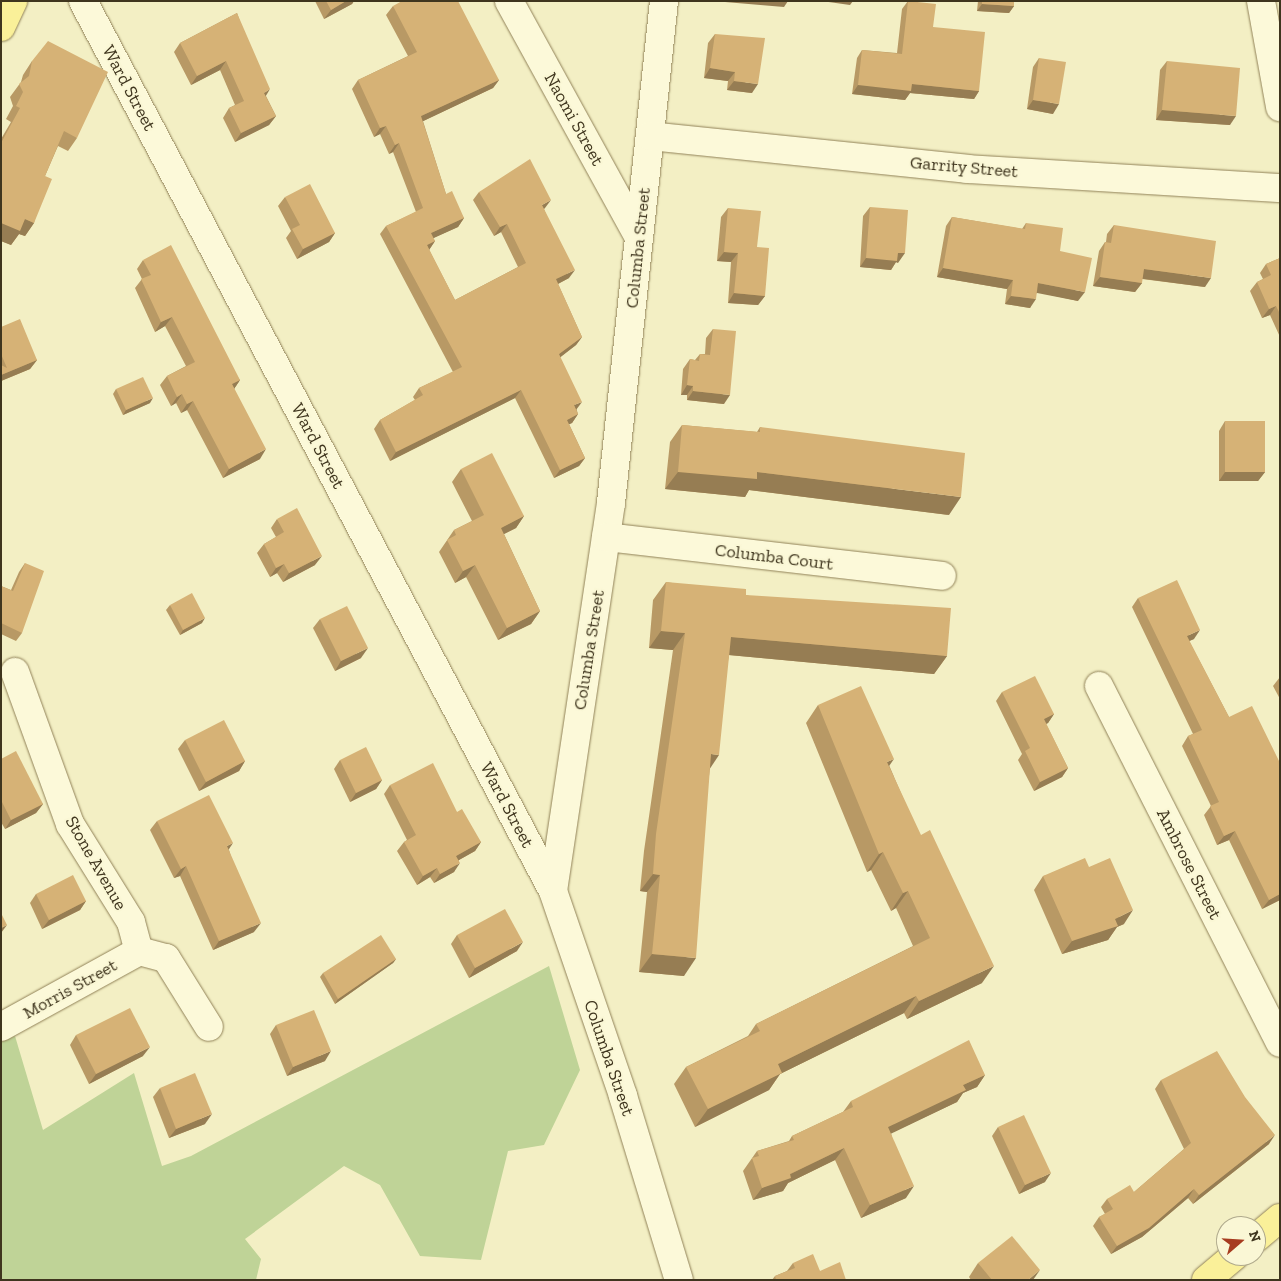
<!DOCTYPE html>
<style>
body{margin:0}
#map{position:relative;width:1281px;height:1281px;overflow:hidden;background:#f3efc4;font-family:"Zilla Slab",serif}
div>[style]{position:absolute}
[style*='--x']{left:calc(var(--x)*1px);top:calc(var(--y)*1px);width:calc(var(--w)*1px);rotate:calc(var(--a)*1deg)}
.green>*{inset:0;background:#bfd397}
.roads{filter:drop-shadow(0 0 1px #918258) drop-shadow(0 0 1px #918258)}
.minor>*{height:28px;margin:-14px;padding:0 14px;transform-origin:14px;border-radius:14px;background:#fcf9d9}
.major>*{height:28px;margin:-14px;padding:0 14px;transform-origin:14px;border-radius:14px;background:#faf099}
.wall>*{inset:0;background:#b89965}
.shaded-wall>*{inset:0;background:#967d53}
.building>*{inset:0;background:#d6b276}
span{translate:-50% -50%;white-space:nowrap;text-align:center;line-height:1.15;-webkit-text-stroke:4px #faf7d5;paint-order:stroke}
.street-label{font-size:18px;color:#3f351e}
.frame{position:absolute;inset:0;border:2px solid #3f351e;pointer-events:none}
.north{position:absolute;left:1216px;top:1216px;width:50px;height:50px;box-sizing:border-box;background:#faf7d5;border:1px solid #afa98c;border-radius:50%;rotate:71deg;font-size:14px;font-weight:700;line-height:20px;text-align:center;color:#3f351e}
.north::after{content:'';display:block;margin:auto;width:18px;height:22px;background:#a73c20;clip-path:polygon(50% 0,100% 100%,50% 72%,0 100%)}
</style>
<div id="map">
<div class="green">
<div style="clip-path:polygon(549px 966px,580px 1070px,544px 1145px,508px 1151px,481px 1260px,420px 1256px,380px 1185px,344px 1166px,245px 1239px,261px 1259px,256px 1280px,1px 1280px,1px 1042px,15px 1036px,43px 1130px,134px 1073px,162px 1166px,191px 1156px)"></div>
</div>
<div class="roads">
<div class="minor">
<div style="--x:83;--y:1;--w:1006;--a:62.16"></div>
<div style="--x:509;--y:1;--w:269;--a:61.2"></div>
<div style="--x:664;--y:1;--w:505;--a:96.03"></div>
<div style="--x:611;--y:503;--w:392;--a:98.5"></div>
<div style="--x:553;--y:891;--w:217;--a:71.1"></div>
<div style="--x:623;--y:1096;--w:192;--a:73.1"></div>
<div style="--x:1261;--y:1;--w:108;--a:79.8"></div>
<div style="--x:650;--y:136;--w:319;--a:5.9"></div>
<div style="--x:967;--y:169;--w:314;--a:3.5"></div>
<div style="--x:606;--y:537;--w:338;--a:6.6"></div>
<div style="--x:15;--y:672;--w:162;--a:70.1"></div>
<div style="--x:70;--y:824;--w:115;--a:58.1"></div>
<div style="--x:131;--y:922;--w:30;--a:75"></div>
<div style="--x:139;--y:951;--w:28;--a:15"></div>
<div style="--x:166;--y:958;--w:81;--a:58.1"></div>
<div style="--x:1099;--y:686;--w:400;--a:63.1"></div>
<div style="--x:1;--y:1027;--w:158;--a:-28.8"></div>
</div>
<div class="major">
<div style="--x:1;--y:27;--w:29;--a:-65"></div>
<div style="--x:1256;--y:1238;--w:31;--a:-40"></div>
<div style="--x:1206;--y:1280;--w:38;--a:-40"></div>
</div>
</div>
<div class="wall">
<div style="clip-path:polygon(315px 1px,354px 1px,352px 4px,324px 19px)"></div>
<div style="clip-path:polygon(908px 1px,933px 27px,979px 91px,974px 99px,910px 93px,905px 100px,852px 94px,857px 58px,862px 50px,897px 53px,902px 9px)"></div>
<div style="clip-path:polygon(978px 1px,1014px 1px,1014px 6px,1009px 13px,977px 11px)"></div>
<div style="clip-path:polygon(393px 6px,499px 80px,493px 88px,423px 121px,446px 194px,464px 218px,458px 227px,433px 238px,435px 241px,429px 250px,455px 300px,518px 267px,501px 232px,494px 236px,473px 200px,479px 192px,545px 208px,544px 209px,569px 278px,558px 284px,582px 337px,576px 345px,560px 357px,578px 414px,572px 423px,569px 424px,585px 458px,579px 466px,554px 478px,515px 398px,390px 461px,374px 429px,380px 420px,415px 400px,413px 397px,419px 388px,453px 372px,380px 234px,386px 226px,416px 212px,393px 152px,389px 154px,380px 134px,374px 137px,352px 89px,358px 80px,408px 56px,386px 15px)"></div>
<div style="clip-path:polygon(237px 13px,266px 96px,276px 116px,269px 125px,235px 142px,223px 118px,229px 108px,235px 105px,220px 70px,191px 85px,174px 52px,180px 43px)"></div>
<div style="clip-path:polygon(715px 34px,752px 93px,727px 90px,728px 81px,704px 78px,708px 43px)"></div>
<div style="clip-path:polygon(1039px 58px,1053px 114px,1027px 109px,1033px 67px)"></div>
<div style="clip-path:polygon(32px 61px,77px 138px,68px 151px,58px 146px,45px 176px,34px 223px,25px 236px,19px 234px,11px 245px,1px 241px,1px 139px,11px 122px,6px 119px,13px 106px,10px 97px,21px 82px,23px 75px)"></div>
<div style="clip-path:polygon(1167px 61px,1230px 125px,1156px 120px,1160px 70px)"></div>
<div style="clip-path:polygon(285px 197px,335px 233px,329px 242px,297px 259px,286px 238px,291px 231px,278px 206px)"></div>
<div style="clip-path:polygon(870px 207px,898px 263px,896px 262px,891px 270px,860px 267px,863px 216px)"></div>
<div style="clip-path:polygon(728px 208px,757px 247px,765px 296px,758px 305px,728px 303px,731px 262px,717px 261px,721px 217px)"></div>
<div style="clip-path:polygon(952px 217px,1022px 229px,1026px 223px,1060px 251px,1078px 301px,1037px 292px,1030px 308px,1005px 304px,1007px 289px,937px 277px,946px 226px)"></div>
<div style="clip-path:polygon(1114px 225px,1205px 287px,1142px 279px,1142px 283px,1135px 292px,1093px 286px,1099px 251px,1105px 242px,1106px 242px,1107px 234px)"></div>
<div style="clip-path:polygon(1280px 258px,1280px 337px,1270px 315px,1262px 318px,1250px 291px,1257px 282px,1263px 279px,1260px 273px,1266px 264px)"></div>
<div style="clip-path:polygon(143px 260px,240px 380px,234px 389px,260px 459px,223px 478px,187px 410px,181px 413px,176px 403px,171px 406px,160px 385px,167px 376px,186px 366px,165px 326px,155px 332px,135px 288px,142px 279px,137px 269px)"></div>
<div style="clip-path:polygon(1px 327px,37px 360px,30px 369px,1px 381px)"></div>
<div style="clip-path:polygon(713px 329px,724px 404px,687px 400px,687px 395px,681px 395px,683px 369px,690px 359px,695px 360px,700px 354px,705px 354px,706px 338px)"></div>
<div style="clip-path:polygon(116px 389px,150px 403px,123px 415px,113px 394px)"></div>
<div style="clip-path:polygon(1225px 421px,1265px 472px,1258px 481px,1219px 481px,1219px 431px)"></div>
<div style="clip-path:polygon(682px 425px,757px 432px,760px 427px,949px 515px,749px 490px,745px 497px,665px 489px,670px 442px)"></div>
<div style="clip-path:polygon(461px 469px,524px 516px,516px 528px,504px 534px,540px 611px,531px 624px,498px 640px,466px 577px,455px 583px,439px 552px,454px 530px,472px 521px,452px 482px)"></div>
<div style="clip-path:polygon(277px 519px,315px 565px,283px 582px,277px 573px,270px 577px,257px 553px,264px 544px,276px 537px,271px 528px)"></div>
<div style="clip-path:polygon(25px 563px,22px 633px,16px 641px,1px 634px,1px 586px,11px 590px,19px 572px)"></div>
<div style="clip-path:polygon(666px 582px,746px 595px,947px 656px,934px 674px,729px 655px,710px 768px,684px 976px,639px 972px,647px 892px,640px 891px,644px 851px,673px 650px,649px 648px,653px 600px)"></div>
<div style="clip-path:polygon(1138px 598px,1194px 639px,1189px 641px,1229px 717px,1280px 763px,1280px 900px,1262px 909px,1229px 840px,1217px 845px,1204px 815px,1211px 806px,1182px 746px,1188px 736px,1193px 734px,1132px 607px)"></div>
<div style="clip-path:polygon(170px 605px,202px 623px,180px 635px,166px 610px)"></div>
<div style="clip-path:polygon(320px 619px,361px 658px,335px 671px,313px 628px)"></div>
<div style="clip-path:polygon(1280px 677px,1280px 699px,1273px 686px)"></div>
<div style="clip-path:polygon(1002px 692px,1054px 714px,1048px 723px,1046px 724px,1068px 768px,1062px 777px,1034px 791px,1018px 760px,1022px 754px,996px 701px)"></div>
<div style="clip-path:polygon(818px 705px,889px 765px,982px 983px,907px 1019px,904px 1013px,780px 1074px,769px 1090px,695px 1127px,674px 1084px,686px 1067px,748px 1036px,756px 1024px,913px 946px,896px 908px,891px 911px,871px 870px,867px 872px,806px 723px)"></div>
<div style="clip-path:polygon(185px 740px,245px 761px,239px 771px,199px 791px,178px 749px)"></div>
<div style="clip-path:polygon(1px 759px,43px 804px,36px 813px,5px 829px,1px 822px)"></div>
<div style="clip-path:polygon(340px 760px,382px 780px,376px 789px,350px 802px,334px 769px)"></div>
<div style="clip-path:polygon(390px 785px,457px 812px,481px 842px,475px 851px,459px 860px,454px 872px,434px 883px,430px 877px,417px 885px,397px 851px,404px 842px,407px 840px,384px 794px)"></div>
<div style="clip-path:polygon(157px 821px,229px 850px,254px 932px,213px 950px,180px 876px,174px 878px,150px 830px)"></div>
<div style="clip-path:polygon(1089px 867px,1124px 924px,1117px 927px,1108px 940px,1062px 954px,1034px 890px,1043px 876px)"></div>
<div style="clip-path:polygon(36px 894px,86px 901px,80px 910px,42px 929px,30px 903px)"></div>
<div style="clip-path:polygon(457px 935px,517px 951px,469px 978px,451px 944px)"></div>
<div style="clip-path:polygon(396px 959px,393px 963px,335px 1004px,320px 977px,323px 973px)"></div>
<div style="clip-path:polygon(276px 1025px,325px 1061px,287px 1076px,270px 1034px)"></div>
<div style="clip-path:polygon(76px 1035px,143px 1056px,89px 1084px,70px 1045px)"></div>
<div style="clip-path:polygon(985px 1075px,977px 1087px,963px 1093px,957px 1102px,891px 1133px,906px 1198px,861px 1218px,835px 1160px,788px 1183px,783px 1191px,753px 1200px,743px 1171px,757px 1151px,789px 1141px,792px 1136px,843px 1112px,851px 1101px)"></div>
<div style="clip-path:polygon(1161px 1080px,1269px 1144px,1193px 1204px,1188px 1198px,1142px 1237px,1111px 1254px,1093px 1226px,1099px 1217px,1105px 1214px,1101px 1207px,1107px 1199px,1134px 1192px,1184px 1149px,1155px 1089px)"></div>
<div style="clip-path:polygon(160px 1088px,205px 1124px,169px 1138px,153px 1097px)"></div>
<div style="clip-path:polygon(998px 1127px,1045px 1182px,1019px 1194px,992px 1136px)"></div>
<div style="clip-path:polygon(793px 1263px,820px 1271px,846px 1280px,772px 1280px,775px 1276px,787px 1271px)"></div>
<div style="clip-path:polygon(978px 1263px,1033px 1280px,971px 1280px,969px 1277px)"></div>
</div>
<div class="shaded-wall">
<div style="clip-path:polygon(346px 1px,354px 1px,352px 4px,324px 19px,331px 10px)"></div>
<div style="clip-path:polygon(726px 1px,788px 1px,784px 7px,725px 2px)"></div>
<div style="clip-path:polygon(821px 1px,853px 1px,850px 5px)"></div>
<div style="clip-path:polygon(982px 4px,1014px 6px,1009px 13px,977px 11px)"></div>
<div style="clip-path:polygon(226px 61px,220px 70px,191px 85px,197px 76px)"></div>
<div style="clip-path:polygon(710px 68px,735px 72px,728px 81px,704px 78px)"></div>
<div style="clip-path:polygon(499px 80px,493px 88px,415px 125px,421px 116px)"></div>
<div style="clip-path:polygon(734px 81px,758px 84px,752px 93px,727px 90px)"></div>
<div style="clip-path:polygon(912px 84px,979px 91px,974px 99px,910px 93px,905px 100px,852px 94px,858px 85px)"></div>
<div style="clip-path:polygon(270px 89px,264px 99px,264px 93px)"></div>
<div style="clip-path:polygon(1033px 100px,1059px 104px,1053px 114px,1027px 109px)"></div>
<div style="clip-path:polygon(1162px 110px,1236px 116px,1230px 125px,1156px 120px)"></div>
<div style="clip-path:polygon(276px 116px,269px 125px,235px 142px,241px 133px)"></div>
<div style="clip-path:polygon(386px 126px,380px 134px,374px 137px,380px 128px)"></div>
<div style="clip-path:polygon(399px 143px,393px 152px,389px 154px,395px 145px)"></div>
<div style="clip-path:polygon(551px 200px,545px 208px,536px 213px,542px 205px)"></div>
<div style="clip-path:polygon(464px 218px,458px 227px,425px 242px,431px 233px)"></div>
<div style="clip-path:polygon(25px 219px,34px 223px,25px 236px,19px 234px,11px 245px,1px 241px,1px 223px)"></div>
<div style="clip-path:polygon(507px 224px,501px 232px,494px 236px,500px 227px)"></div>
<div style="clip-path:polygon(335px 233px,329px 242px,297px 259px,303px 249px)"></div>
<div style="clip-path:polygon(435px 241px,429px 250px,427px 245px)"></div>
<div style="clip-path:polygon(724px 252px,738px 253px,731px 262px,717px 261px)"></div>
<div style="clip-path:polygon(898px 253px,905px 253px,898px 263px,896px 262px,891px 270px,860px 267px,866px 258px)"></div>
<div style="clip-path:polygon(943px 268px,1013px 280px,1007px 289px,937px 277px)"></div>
<div style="clip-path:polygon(1144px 269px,1211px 278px,1205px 287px,1137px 278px)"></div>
<div style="clip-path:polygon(575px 270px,569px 278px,550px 288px,556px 279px)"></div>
<div style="clip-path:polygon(1100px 277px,1142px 283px,1135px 292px,1093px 286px)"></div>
<div style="clip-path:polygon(1038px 283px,1085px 292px,1078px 301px,1032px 292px)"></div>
<div style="clip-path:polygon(734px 293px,765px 296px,758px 305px,728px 303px)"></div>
<div style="clip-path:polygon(1011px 296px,1036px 299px,1030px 308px,1005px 304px)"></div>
<div style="clip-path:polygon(1276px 306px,1270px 315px,1262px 318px,1269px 309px)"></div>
<div style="clip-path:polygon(172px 317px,165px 326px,155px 332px,161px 322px)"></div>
<div style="clip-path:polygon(582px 337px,576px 345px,553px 363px,559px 354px)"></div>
<div style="clip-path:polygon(37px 360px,30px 369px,1px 381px,1px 375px)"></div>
<div style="clip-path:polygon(240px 380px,234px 389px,232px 384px)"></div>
<div style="clip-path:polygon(687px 385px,693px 386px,687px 395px,681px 395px)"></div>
<div style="clip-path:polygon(521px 390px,515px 398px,390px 461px,396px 452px)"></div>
<div style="clip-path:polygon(693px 391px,730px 395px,724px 404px,687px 400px)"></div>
<div style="clip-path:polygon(182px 394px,176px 403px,171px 406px,177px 397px)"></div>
<div style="clip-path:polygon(153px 398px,150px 403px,123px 415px,126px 410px)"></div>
<div style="clip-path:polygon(193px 401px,187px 410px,181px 413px,187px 404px)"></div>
<div style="clip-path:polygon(582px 402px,576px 410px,574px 405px)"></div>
<div style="clip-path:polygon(578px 414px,572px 423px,561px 428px,567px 420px)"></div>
<div style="clip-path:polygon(266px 449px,260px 459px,223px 478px,229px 469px)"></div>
<div style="clip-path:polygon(585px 458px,579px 466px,554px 478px,560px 470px)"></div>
<div style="clip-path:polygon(678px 472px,757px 472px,961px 497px,949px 515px,749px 490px,745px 497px,665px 489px)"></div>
<div style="clip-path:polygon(1225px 472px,1265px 472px,1258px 481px,1219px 481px)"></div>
<div style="clip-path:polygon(524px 516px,516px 528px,492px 540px,501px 528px)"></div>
<div style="clip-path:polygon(322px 556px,315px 565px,283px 582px,289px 573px)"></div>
<div style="clip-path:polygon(284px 564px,277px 573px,270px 577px,276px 568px)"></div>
<div style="clip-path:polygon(475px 565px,466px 577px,455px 583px,463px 571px)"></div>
<div style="clip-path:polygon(540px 611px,531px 624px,498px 640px,507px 628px)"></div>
<div style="clip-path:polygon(205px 618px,202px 623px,180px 635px,183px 630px)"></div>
<div style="clip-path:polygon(1200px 630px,1194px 639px,1180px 645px,1187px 636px)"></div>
<div style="clip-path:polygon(661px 631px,685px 633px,673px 650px,649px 648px)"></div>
<div style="clip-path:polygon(731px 637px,947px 656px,934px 674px,718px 654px)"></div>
<div style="clip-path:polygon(368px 648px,361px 658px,335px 671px,341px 661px)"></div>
<div style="clip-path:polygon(1054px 714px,1048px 723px,1037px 728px,1044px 719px)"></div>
<div style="clip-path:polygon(711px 754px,719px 755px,707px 773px)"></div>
<div style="clip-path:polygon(894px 759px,882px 776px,887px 762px)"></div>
<div style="clip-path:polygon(245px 761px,239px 771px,199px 791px,206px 782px)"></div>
<div style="clip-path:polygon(1068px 768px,1062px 777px,1034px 791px,1040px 782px)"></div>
<div style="clip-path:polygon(382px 780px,376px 789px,350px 802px,356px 793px)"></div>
<div style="clip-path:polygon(43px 804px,36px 813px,5px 829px,11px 820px)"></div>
<div style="clip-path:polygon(1235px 831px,1229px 840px,1217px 845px,1224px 836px)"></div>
<div style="clip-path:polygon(481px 842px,475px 851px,450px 865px,456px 856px)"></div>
<div style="clip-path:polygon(233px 843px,227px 852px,227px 846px)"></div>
<div style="clip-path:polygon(883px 852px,871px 870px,867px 872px,879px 854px)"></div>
<div style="clip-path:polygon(460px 863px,454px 872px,434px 883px,440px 874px)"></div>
<div style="clip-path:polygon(186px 866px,180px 876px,174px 878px,181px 869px)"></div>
<div style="clip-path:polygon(437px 868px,430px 877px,417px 885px,423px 876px)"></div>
<div style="clip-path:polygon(653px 874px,660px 875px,647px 892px,640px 891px)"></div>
<div style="clip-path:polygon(908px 891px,896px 908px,891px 911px,903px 893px)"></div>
<div style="clip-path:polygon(1280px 894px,1280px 900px,1262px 909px,1269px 900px)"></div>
<div style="clip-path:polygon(86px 901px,80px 910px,42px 929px,49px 920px)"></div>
<div style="clip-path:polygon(1133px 910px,1124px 924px,1117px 927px,1108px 940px,1062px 954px,1072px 941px,1115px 919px)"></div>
<div style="clip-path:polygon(261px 923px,254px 932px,213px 950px,219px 941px)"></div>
<div style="clip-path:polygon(7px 925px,1px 933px,1px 928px)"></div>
<div style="clip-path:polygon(523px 942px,517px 951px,469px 978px,475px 968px)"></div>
<div style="clip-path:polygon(652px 954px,696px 958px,684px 976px,639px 972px)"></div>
<div style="clip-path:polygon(396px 959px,393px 963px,335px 1004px,338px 999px)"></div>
<div style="clip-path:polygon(994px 966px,982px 983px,907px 1019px,919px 1001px)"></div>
<div style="clip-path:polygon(916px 996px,904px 1013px,780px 1074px,769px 1090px,695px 1127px,708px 1109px,778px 1064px)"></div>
<div style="clip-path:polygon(150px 1047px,143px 1056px,89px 1084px,96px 1074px)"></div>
<div style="clip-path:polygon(331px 1051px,325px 1061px,287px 1076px,293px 1067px)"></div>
<div style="clip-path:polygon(985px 1075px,977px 1087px,963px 1093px,957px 1102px,880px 1139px,888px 1127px,963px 1085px)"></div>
<div style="clip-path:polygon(212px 1114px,205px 1124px,169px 1138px,176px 1129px)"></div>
<div style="clip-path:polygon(1275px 1135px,1269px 1144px,1193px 1204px,1199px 1195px)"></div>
<div style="clip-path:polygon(844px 1148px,835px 1160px,788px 1183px,783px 1191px,753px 1200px,762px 1188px)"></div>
<div style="clip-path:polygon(1051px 1173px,1045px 1182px,1019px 1194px,1025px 1185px)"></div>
<div style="clip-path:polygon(914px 1186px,906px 1198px,861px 1218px,870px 1205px)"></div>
<div style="clip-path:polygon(1194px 1189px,1188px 1198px,1142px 1237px,1111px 1254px,1117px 1246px)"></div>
<div style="clip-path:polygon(1040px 1270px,1033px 1280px,1028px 1280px)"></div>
</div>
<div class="building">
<div style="clip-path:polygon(326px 1px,346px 1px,331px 10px)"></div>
<div style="clip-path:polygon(402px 1px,458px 1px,499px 80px,421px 116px,446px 194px,452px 191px,464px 218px,431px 233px,435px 241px,427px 245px,455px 300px,526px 263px,507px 224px,500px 227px,479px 192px,530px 159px,551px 200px,542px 205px,575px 270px,556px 279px,582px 337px,559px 354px,582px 402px,574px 405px,578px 414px,567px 420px,585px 458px,560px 470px,521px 390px,396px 452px,380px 420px,423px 395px,419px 388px,462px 367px,386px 226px,423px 208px,399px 143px,395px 145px,386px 126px,380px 128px,358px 80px,417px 52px,393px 6px)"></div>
<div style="clip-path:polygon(908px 1px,936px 4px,933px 27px,985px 32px,979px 91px,912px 84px,911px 91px,858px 85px,862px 50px,902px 54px)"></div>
<div style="clip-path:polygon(982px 1px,1014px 1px,1014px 6px,982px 4px)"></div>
<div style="clip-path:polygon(237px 13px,270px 89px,264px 93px,276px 116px,241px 133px,229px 108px,244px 101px,226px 61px,197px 76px,180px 43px)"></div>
<div style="clip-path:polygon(715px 34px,765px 38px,758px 84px,734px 81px,735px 72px,710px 68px)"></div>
<div style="clip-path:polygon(48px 41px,108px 72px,77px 138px,64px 131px,45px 176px,52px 179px,34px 223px,25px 219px,20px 231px,1px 223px,1px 143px,20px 108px,16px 106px,23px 92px,19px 84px,29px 76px,32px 61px)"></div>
<div style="clip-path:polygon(1039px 58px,1066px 62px,1059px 104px,1033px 100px)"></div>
<div style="clip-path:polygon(1167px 61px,1240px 68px,1236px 116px,1162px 110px)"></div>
<div style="clip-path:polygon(310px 184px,335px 233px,303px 249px,292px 229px,300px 225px,285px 197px)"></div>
<div style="clip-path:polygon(870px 207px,908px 210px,905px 253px,898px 253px,897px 261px,866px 258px)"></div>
<div style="clip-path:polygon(728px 208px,761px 211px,757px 247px,769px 248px,765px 296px,734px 293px,738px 253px,724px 252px)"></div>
<div style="clip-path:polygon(952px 217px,1025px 229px,1026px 223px,1063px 228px,1060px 251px,1092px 258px,1085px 292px,1038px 283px,1036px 299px,1011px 296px,1013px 280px,943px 268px)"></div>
<div style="clip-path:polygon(1114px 225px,1216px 241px,1211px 278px,1144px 269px,1142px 283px,1100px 277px,1105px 242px,1111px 243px)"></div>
<div style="clip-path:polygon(171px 245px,240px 380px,232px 384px,266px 449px,229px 469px,193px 401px,187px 404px,182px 394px,177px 397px,167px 376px,195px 362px,172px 317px,161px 322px,141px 279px,151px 275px,143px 260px)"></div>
<div style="clip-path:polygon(1280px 258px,1280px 314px,1276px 306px,1269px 309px,1257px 282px,1271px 275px,1266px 264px)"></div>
<div style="clip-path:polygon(20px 319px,37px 360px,1px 375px,1px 365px,7px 368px,1px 354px,1px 327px)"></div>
<div style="clip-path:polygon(713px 329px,736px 331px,730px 395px,693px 391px,693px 386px,687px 385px,690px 359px,699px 361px,700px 354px,710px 355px)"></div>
<div style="clip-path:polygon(143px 377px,153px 398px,126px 410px,116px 389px)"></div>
<div style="clip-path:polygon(1225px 421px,1265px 421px,1265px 472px,1225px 472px)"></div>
<div style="clip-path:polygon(682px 425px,760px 432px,760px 427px,965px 453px,961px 497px,757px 472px,757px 479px,678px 472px)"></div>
<div style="clip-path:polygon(492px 453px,524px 516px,501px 528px,540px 611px,507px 628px,475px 565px,463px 571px,447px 540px,456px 535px,454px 530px,484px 515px,461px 469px)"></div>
<div style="clip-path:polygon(297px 508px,322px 556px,289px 573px,284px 564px,276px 568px,264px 544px,284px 532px,277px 519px)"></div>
<div style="clip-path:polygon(25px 563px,44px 571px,22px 633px,1px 623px,1px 586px,13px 591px)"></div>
<div style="clip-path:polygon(1177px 580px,1200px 630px,1187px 636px,1229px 717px,1252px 706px,1280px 763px,1280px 894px,1269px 900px,1235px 831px,1224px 836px,1210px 806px,1219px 802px,1188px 736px,1202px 730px,1138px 598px)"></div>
<div style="clip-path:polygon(666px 582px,746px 589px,746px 595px,951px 608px,947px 656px,731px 637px,719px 755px,711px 754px,696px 958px,652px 954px,660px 875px,653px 874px,656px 834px,685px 633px,661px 631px)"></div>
<div style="clip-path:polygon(192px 593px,205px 618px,183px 630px,170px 605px)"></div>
<div style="clip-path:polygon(347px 606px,368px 648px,341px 661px,320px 619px)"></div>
<div style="clip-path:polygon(1035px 676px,1054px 714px,1044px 719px,1068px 768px,1040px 782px,1025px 751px,1030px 748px,1002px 692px)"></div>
<div style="clip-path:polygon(861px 686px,894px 759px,887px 762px,921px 835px,930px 830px,994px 966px,919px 1001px,916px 996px,778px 1064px,782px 1073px,708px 1109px,686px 1067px,760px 1031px,756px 1024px,930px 938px,908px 891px,903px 893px,883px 852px,879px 854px,818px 705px)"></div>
<div style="clip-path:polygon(224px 720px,245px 761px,206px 782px,185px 740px)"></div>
<div style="clip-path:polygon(366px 747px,382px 780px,356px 793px,340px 760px)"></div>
<div style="clip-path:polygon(16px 751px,43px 804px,11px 820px,1px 800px,1px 759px)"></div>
<div style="clip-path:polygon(433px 763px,457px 812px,462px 809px,481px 842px,456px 856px,460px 863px,440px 874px,437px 868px,423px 876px,404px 842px,416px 835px,390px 785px)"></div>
<div style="clip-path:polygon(209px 795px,233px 843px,227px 846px,261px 923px,219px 941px,186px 866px,181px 869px,157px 821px)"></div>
<div style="clip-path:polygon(1085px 858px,1089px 867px,1110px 858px,1133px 910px,1115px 919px,1118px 926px,1072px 941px,1043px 876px)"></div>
<div style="clip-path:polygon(73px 875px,86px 901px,49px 920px,36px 894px)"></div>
<div style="clip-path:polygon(505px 909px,523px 942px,475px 968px,457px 935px)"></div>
<div style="clip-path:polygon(1px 913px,7px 925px,1px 928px)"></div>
<div style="clip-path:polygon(381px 935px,396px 959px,338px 999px,323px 973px)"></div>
<div style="clip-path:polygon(130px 1008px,150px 1047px,96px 1074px,76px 1035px)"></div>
<div style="clip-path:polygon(314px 1010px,331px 1051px,293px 1067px,276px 1025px)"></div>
<div style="clip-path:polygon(969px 1040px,985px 1075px,963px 1085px,966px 1090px,888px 1127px,914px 1186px,870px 1205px,844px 1148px,790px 1174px,791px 1178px,762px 1188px,752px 1158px,759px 1156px,757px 1151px,794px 1140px,792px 1136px,853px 1107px,851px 1101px)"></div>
<div style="clip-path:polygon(1217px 1051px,1245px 1097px,1275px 1135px,1199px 1195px,1194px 1189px,1149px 1228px,1117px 1246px,1099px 1217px,1113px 1209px,1107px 1199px,1130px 1185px,1134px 1192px,1191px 1143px,1161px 1080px)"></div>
<div style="clip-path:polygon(195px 1073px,212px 1114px,176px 1129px,160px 1088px)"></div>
<div style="clip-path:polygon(1024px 1115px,1051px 1173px,1025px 1185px,998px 1127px)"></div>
<div style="clip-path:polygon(1012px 1236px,1040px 1270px,1028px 1280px,992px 1280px,978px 1263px)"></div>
<div style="clip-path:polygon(813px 1254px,820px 1271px,840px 1262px,846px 1280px,776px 1280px,775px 1276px,795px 1268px,793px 1263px)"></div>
</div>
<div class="street-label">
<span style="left:129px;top:88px;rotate:62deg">Ward Street</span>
<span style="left:574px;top:119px;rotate:61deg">Naomi Street</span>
<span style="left:964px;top:167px;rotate:5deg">Garrity Street</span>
<span style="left:638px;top:248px;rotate:-84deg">Columba Street</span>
<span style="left:318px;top:446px;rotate:62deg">Ward Street</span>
<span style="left:774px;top:557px;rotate:7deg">Columba Court</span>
<span style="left:589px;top:650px;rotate:-81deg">Columba Street</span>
<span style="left:507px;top:805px;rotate:62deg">Ward Street</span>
<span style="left:96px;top:863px;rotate:60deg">Stone Avenue</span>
<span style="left:1189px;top:864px;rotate:63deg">Ambrose Street</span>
<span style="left:70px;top:989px;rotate:-29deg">Morris Street</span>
<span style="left:609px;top:1058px;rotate:71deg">Columba Street</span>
</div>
<div class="frame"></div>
<div class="north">N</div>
</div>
